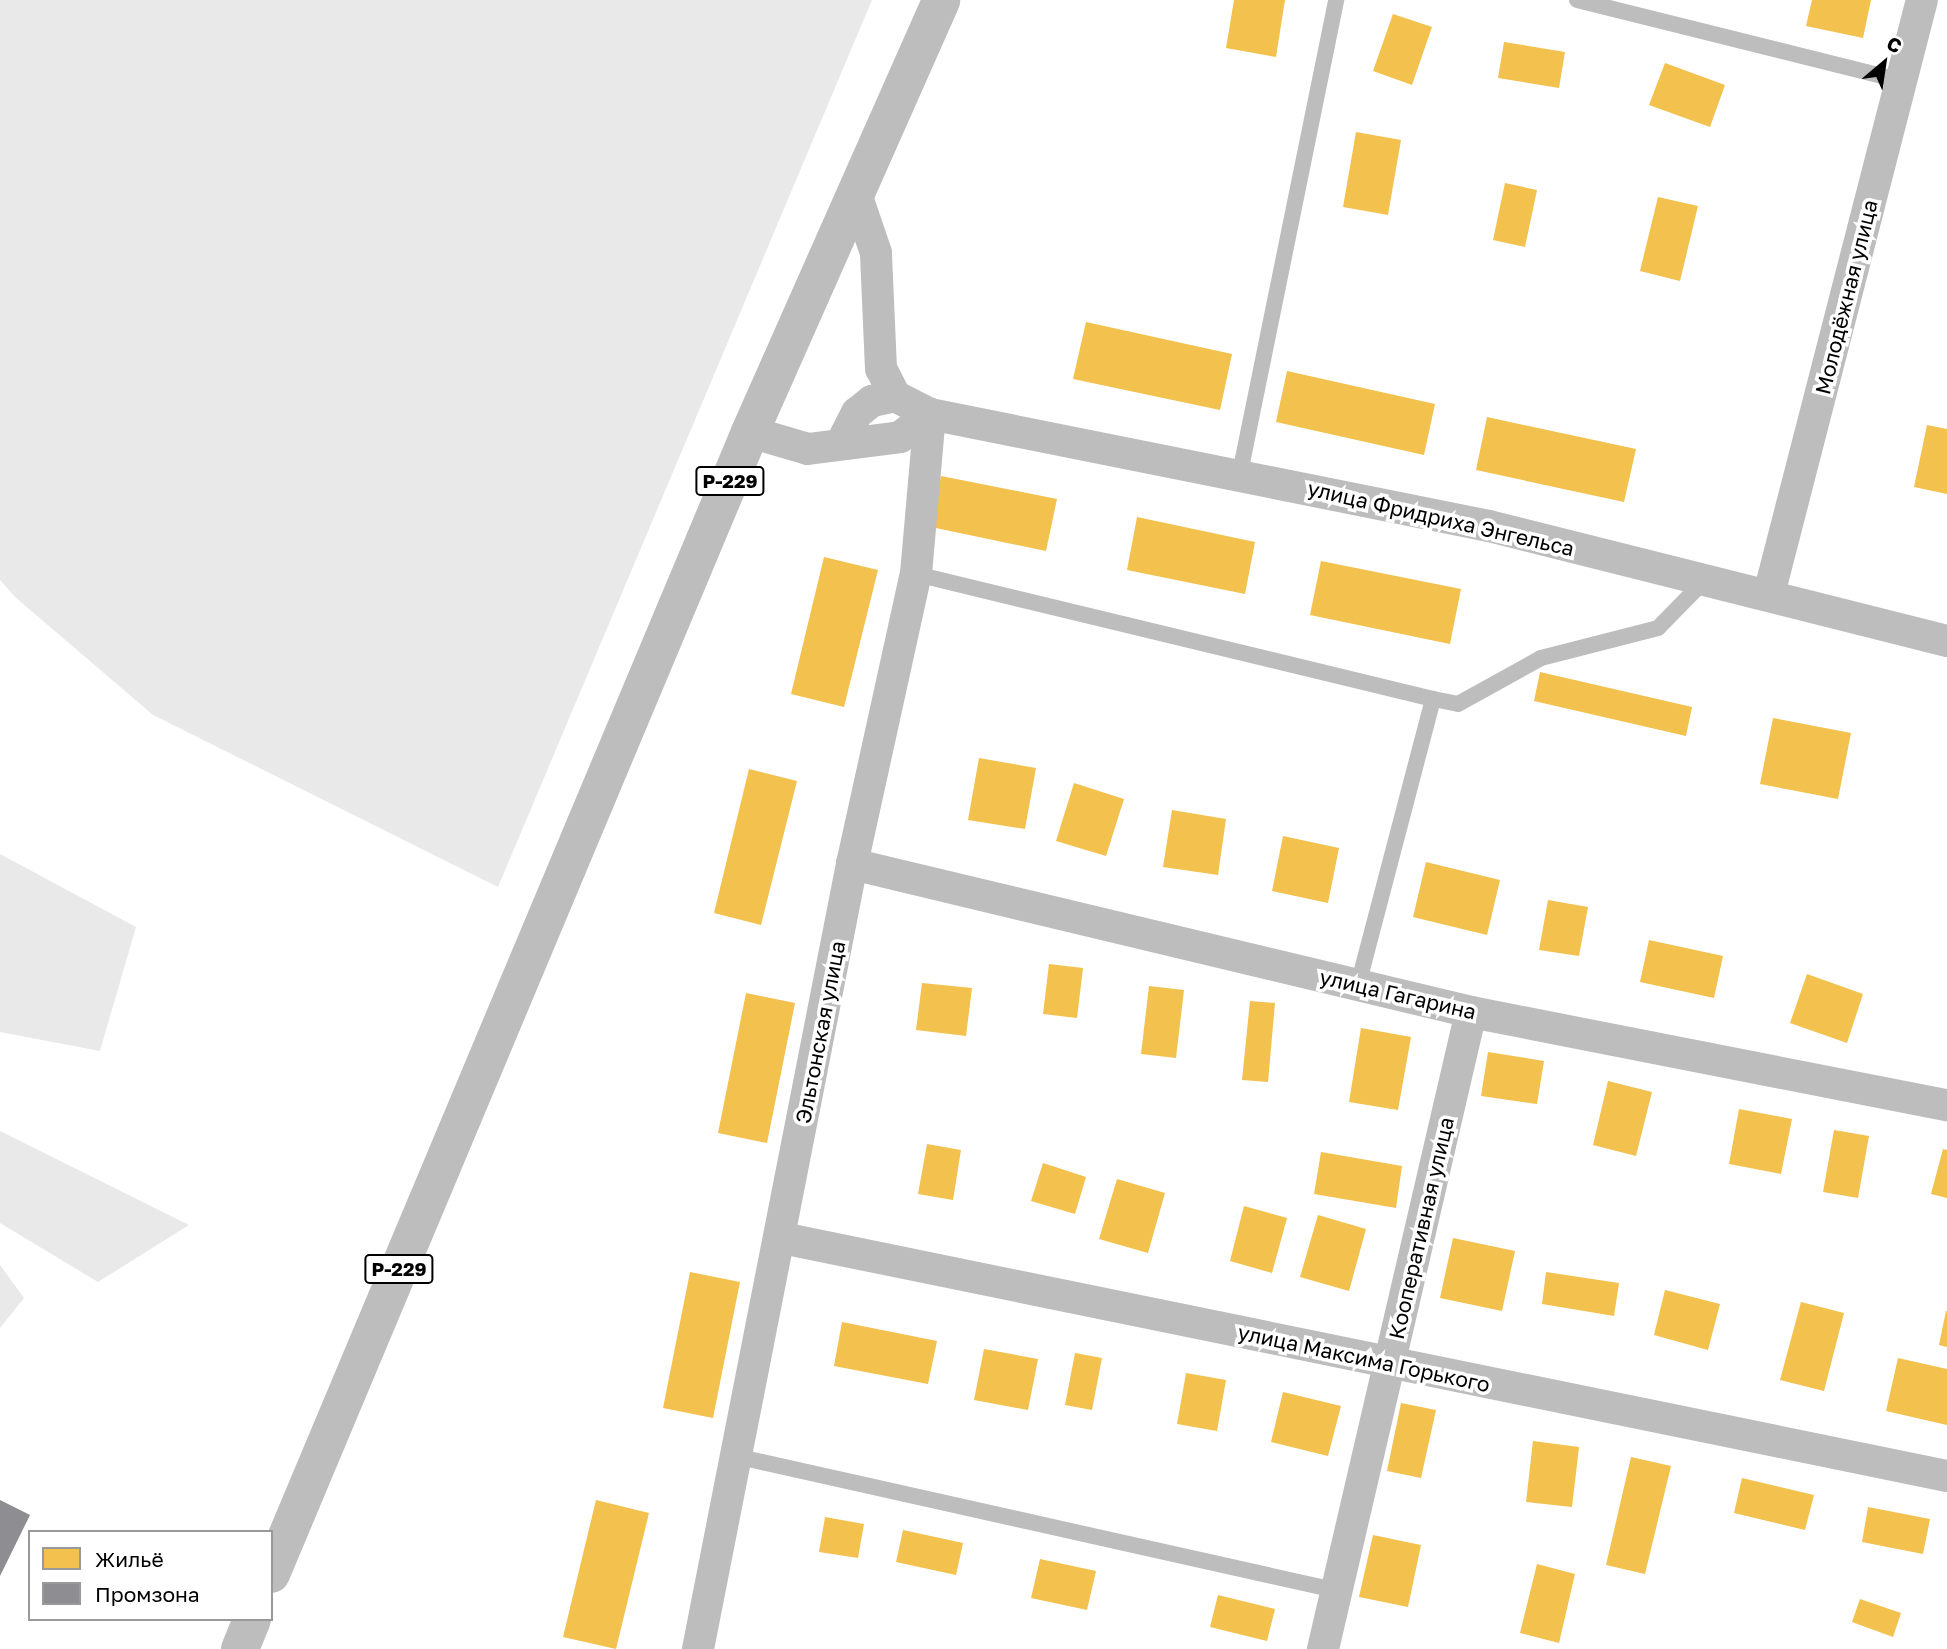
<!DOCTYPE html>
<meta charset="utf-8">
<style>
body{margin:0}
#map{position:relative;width:1947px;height:1649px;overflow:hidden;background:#fff;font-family:"Golos Text",sans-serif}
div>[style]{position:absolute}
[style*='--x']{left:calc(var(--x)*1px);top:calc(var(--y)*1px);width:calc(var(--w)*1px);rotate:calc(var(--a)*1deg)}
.green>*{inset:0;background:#e9e9e9}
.homes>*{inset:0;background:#f2c14e}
.industry>*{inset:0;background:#8d8d92}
.service>*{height:16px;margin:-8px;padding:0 8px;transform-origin:8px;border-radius:8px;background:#bdbdbd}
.minor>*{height:32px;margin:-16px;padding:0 16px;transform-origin:16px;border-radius:16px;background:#bdbdbd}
.primary>*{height:38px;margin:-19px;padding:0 19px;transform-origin:19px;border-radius:19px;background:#bdbdbd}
span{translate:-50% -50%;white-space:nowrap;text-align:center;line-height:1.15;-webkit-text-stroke:7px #fff;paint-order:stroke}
.shield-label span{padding:2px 5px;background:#fff;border:2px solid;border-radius:5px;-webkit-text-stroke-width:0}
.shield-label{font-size:19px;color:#000;font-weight:700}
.street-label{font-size:21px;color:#000}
.legend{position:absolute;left:28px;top:1530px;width:245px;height:91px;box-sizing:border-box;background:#fff;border:2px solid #999;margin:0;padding:9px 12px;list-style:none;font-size:21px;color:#000}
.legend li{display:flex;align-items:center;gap:14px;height:35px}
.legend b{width:35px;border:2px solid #999}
.north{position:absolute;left:1849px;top:28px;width:70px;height:70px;-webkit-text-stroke:5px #fff;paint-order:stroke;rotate:29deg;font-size:19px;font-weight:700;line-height:28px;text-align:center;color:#000}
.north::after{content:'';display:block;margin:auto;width:24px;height:32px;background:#000;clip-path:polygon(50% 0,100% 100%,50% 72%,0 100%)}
</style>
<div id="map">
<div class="green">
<div style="clip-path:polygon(0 0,872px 0,498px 887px,153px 715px,15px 597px,0 580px)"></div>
<div style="clip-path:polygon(0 854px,136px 927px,100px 1051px,0 1032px)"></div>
<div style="clip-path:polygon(0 1131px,189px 1225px,98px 1282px,0 1223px)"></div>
<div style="clip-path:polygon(0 1265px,24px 1298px,0 1328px)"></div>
</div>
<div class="homes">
<div style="clip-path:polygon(1234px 0,1285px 0,1276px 57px,1226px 48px)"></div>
<div style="clip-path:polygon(1812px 0,1871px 0,1863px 38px,1806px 26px)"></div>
<div style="clip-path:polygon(1393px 14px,1432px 27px,1412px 85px,1373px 71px)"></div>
<div style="clip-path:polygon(1504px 42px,1565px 52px,1559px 88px,1498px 78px)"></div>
<div style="clip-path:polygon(1665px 63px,1725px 85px,1710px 127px,1649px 105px)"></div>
<div style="clip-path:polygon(1356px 132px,1401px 140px,1388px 215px,1343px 207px)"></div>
<div style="clip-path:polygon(1505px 183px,1537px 190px,1525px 247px,1493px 240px)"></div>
<div style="clip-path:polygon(1658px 197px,1698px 206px,1680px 281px,1640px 271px)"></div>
<div style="clip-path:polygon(1086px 322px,1232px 354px,1220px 410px,1073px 379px)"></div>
<div style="clip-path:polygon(1287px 371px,1435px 404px,1424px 455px,1276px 422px)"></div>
<div style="clip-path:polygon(1487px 417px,1636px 449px,1624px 502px,1476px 470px)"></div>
<div style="clip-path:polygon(1927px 425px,1947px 429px,1947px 494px,1914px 487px)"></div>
<div style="clip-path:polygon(941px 476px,1057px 499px,1046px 551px,931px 527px)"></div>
<div style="clip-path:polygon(1137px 517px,1255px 542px,1245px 594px,1127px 570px)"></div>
<div style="clip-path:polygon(824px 557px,878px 570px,844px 707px,791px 694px)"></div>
<div style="clip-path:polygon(1321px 561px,1461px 589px,1450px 644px,1310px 615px)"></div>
<div style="clip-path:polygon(1540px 672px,1692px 707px,1686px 736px,1534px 701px)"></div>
<div style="clip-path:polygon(1773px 718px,1851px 733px,1838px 799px,1760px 784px)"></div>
<div style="clip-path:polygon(979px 758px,1036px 768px,1025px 829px,968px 820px)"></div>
<div style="clip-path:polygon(749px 769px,797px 781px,761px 925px,714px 913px)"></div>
<div style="clip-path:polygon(1074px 783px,1124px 799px,1106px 856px,1056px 841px)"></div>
<div style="clip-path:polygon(1172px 810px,1226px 819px,1218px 875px,1163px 867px)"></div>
<div style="clip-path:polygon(1283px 836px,1339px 848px,1328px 903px,1272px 891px)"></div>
<div style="clip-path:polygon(1426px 862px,1500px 880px,1487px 935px,1413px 917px)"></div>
<div style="clip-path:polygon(1548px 900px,1588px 907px,1579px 956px,1539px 950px)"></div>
<div style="clip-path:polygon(1649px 940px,1723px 956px,1714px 998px,1640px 982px)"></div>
<div style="clip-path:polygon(1049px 964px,1083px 968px,1077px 1018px,1043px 1014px)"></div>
<div style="clip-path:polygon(1807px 974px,1863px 994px,1847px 1043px,1790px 1023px)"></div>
<div style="clip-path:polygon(922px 983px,972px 988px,966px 1036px,916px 1030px)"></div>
<div style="clip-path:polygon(1149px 986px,1184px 990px,1176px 1058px,1141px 1054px)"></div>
<div style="clip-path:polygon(746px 993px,795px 1003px,767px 1143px,718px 1133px)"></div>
<div style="clip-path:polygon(1250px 1001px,1275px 1003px,1268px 1082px,1242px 1080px)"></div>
<div style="clip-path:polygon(1361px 1028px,1411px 1037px,1398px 1110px,1349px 1102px)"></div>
<div style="clip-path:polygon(1488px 1052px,1544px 1061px,1537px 1104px,1481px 1096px)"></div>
<div style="clip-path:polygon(1608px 1081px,1652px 1092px,1636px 1156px,1593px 1145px)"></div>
<div style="clip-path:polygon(1739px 1109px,1792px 1119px,1781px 1174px,1729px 1164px)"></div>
<div style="clip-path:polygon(1834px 1130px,1869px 1136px,1858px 1198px,1823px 1192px)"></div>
<div style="clip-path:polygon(927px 1144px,961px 1150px,953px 1200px,918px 1194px)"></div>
<div style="clip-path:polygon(1943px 1149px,1947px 1150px,1947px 1198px,1931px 1194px)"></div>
<div style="clip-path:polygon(1321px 1152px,1402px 1166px,1396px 1208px,1314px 1194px)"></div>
<div style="clip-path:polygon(1043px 1163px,1086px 1177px,1075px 1214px,1031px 1201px)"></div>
<div style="clip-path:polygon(1117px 1179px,1165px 1193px,1148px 1253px,1099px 1239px)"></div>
<div style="clip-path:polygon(1244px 1206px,1287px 1218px,1272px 1273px,1230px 1261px)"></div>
<div style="clip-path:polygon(1318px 1215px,1366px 1229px,1349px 1291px,1300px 1277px)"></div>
<div style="clip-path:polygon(1453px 1238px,1515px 1251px,1502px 1311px,1440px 1298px)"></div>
<div style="clip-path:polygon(690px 1272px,740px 1282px,713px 1418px,663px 1408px)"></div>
<div style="clip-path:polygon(1546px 1272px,1619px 1283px,1614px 1316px,1542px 1304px)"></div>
<div style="clip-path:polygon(1665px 1290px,1720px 1304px,1708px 1350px,1654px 1335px)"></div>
<div style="clip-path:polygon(1801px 1302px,1844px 1313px,1824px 1391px,1780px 1380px)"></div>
<div style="clip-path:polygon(1946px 1311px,1947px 1311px,1947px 1347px,1939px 1345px)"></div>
<div style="clip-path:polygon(842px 1322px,937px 1341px,928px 1384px,834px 1366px)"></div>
<div style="clip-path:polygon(984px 1349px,1038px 1359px,1028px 1410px,974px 1400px)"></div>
<div style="clip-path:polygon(1075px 1353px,1102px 1358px,1092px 1410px,1065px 1405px)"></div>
<div style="clip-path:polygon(1898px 1358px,1947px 1369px,1947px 1425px,1886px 1411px)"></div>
<div style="clip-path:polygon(1186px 1373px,1226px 1380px,1217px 1431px,1177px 1424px)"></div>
<div style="clip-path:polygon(1283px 1392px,1341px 1406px,1328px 1456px,1271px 1442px)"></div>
<div style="clip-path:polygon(1401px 1403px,1436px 1410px,1421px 1478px,1387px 1471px)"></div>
<div style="clip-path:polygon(1533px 1441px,1579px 1447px,1572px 1507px,1526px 1502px)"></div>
<div style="clip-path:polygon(1631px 1457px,1671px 1466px,1645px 1574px,1606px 1565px)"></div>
<div style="clip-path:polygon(1742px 1478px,1814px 1495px,1805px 1530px,1734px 1513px)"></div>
<div style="clip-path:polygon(596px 1500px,649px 1513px,616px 1649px,563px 1637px)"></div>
<div style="clip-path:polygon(1868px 1507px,1930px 1519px,1923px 1554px,1862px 1542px)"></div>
<div style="clip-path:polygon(825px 1517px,864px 1524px,858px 1558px,819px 1552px)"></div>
<div style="clip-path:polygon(903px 1530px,963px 1543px,956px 1575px,896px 1562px)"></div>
<div style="clip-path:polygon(1373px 1535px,1421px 1545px,1408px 1607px,1359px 1597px)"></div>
<div style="clip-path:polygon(1040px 1559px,1096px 1571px,1087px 1610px,1031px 1598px)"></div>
<div style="clip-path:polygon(1537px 1564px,1575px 1574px,1559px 1643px,1520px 1633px)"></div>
<div style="clip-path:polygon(1218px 1595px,1275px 1609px,1267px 1641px,1210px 1627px)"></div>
<div style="clip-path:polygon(1860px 1599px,1901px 1613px,1893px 1637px,1852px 1622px)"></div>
</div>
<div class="industry">
<div style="clip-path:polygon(0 1500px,30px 1515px,0 1576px)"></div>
</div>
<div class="service">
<div style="--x:1577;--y:0;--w:335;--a:14"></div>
<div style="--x:1240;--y:473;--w:483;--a:-78.5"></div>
<div style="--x:916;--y:574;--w:532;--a:13.59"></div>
<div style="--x:1358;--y:985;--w:296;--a:-75.3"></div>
<div style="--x:1433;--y:699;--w:25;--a:11"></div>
<div style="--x:1458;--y:704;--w:95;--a:-29"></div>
<div style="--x:1541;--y:658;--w:121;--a:-14.4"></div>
<div style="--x:1658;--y:628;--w:67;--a:-45.6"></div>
<div style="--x:735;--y:1456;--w:619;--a:12.6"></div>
</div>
<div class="minor">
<div style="--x:750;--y:432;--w:60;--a:16.3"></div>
<div style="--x:808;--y:449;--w:93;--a:-7.4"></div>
<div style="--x:900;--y:437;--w:38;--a:-37"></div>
<div style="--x:930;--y:414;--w:570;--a:11.33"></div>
<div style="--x:1489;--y:526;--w:472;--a:14.1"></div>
<div style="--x:841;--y:444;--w:35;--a:-63"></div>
<div style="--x:857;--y:413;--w:19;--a:-39"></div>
<div style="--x:872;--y:401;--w:24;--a:-12"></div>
<div style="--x:1769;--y:594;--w:613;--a:-75.56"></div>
<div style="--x:852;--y:864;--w:636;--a:13.45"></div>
<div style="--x:1471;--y:1012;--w:485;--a:11.1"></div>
<div style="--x:782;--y:1238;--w:1189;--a:11.55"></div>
<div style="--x:698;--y:1649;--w:800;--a:-78.9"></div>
<div style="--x:852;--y:864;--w:297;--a:-77.6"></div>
<div style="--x:916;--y:574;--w:161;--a:-85"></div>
<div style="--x:930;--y:414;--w:39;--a:-153"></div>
<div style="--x:895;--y:396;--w:30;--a:-117"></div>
<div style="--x:881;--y:369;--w:116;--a:-92.5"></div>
<div style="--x:876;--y:253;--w:62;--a:-108.7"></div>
<div style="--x:1323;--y:1649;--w:654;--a:-76.92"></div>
</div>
<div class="primary">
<div style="--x:271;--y:1574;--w:1238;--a:-67.24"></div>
<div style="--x:750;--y:432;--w:472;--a:-66.1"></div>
<div style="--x:240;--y:1649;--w:32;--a:-68"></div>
</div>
<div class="shield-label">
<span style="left:730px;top:481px">Р-229</span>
<span style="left:399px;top:1269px">Р-229</span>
</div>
<div class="street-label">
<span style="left:1846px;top:297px;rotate:-76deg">Молодёжная улица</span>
<span style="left:1441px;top:518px;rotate:13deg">улица Фридриха Энгельса</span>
<span style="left:1398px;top:994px;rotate:13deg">улица Гагарина</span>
<span style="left:820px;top:1032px;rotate:-79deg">Эльтонская улица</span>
<span style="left:1421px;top:1228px;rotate:-77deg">Кооперативная улица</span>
<span style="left:1364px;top:1358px;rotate:12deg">улица Максима Горького</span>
</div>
<ul class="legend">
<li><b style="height:19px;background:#f2c14e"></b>Жильё</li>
<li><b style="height:19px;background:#8d8d92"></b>Промзона</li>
</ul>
<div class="north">С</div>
</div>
